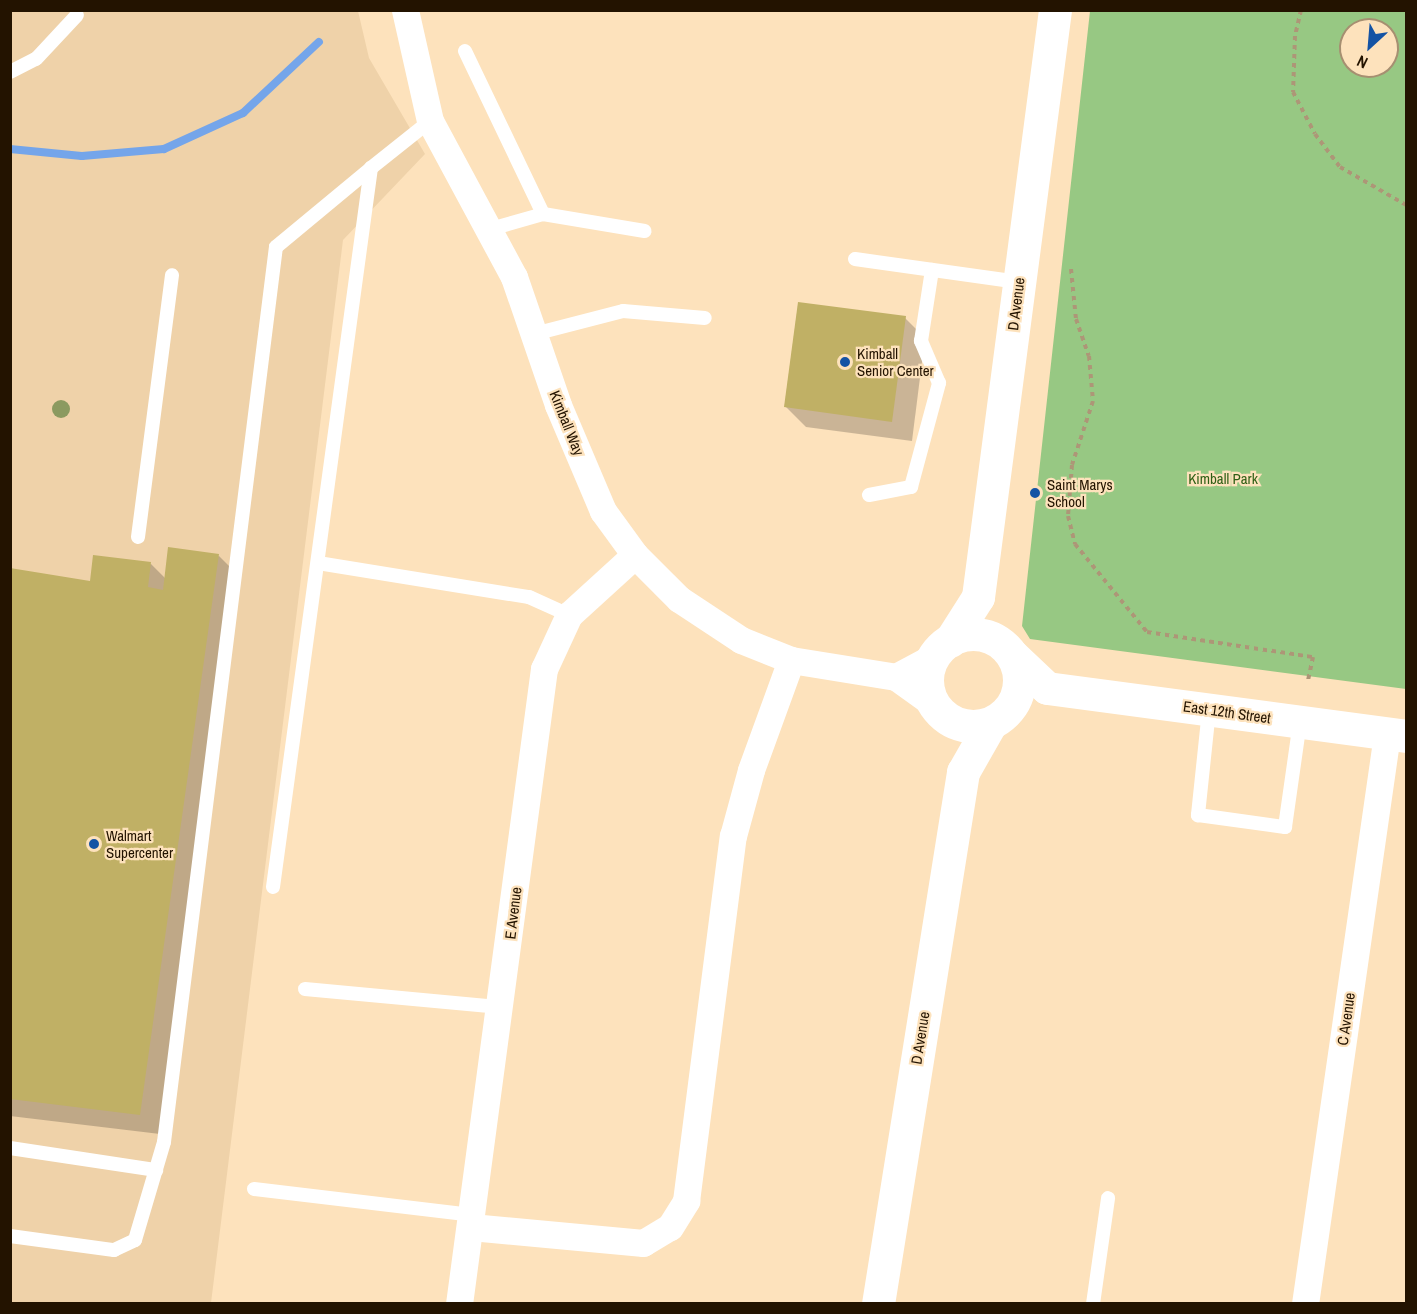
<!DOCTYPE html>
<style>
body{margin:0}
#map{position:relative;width:1417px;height:1314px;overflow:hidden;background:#fde2bc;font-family:"Archivo Narrow",sans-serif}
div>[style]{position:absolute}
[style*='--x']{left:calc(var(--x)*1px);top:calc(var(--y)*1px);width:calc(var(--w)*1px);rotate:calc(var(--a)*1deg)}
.built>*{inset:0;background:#efd2a9}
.green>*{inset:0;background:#97c883}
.shadow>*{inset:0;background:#0003}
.stream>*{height:8px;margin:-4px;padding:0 4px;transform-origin:4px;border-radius:4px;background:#74a5ea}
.building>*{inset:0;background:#c0b065}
.path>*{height:4px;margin-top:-2px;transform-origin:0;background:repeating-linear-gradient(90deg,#ad9677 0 4.5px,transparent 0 9px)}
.service>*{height:14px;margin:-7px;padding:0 7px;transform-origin:7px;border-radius:7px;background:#fff}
.minor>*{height:27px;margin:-13.5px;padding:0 13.5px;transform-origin:13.5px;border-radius:13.5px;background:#fff}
.tertiary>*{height:33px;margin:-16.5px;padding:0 16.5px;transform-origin:16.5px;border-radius:16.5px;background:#fff}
.tertiary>.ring{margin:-16.5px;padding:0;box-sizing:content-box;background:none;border:33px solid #fff;border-radius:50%}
.trees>*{width:18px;height:18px;margin:-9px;border-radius:50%;background:#8b9a60}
.dots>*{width:16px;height:16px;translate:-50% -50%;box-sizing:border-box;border:3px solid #fde2bc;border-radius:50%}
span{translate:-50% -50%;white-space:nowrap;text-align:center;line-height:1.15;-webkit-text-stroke:4.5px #fde2bc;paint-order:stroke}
.street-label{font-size:15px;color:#231300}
.poi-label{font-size:15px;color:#231300}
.left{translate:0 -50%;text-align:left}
.park-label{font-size:15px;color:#2e5f15}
.frame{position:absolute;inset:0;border:12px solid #231300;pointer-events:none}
.north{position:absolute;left:1339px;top:18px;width:60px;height:60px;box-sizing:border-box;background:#fde2bc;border:2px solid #a68f71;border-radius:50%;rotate:206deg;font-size:16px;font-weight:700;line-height:24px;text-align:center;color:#231300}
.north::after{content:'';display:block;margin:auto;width:21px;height:27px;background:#1453a4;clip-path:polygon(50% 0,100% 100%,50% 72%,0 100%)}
</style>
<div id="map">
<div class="built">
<div style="clip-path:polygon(10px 11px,358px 11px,369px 58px,425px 154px,343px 240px,211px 1303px,11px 1303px)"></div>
</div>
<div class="green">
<div style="clip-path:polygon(evenodd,1090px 11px,1406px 11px,1406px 689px,1030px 639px,1022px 626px,1090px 11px,1351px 30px,1387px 30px,1387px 66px,1351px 66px,1351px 30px)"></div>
</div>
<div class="shadow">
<div style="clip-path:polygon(905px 318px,925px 338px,912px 441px,806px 427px,786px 407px)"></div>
<div style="clip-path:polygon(219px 556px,239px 576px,160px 1134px,10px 1116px,10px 571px,91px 582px,151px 564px,166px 579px)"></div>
</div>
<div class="stream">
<div style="--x:10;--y:149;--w:72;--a:5.6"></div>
<div style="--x:82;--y:156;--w:82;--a:-4.9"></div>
<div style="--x:164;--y:149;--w:87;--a:-24.5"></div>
<div style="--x:243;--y:113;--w:104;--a:-43.1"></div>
</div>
<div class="building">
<div style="clip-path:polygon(798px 302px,906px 316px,892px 422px,784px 407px)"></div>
<div style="clip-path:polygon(168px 547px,219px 554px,140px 1115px,10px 1099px,10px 568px,90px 581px,93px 555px,151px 562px,148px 587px,163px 590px)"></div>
</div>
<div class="path">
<div style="--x:1301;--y:10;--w:27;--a:103"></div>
<div style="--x:1295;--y:36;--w:56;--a:92"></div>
<div style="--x:1293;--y:92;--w:47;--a:62.4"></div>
<div style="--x:1315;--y:134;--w:41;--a:52.9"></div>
<div style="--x:1340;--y:167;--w:76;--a:29.9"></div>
<div style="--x:1071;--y:269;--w:50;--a:84.3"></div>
<div style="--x:1076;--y:319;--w:39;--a:71"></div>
<div style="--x:1089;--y:356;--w:45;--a:84.9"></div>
<div style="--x:1093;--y:401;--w:67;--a:108.2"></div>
<div style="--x:1072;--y:465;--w:51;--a:94.5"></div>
<div style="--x:1068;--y:516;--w:29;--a:76"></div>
<div style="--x:1075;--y:544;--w:114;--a:50.7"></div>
<div style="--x:1147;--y:632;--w:168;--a:8.6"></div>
<div style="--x:1313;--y:657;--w:25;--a:102"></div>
</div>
<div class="service">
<div style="--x:465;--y:51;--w:181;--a:64.4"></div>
<div style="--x:10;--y:72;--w:29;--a:-27"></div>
<div style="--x:36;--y:59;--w:60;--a:-47"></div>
<div style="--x:487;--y:230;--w:58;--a:-15.9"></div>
<div style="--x:543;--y:214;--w:103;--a:9.5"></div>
<div style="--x:855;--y:259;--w:165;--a:8"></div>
<div style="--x:534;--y:334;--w:92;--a:-14.5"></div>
<div style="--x:623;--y:311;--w:82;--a:4.9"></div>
<div style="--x:869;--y:495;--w:43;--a:-10.8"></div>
<div style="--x:911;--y:487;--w:108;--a:-74.9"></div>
<div style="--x:939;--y:383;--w:46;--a:-113.2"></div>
<div style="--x:921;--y:341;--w:72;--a:-81.2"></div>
<div style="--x:138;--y:537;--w:264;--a:-82.6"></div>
<div style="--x:318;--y:563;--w:214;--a:9.2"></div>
<div style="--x:529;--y:597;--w:44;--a:24.2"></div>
<div style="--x:1209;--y:710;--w:106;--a:96"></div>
<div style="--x:1198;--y:815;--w:88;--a:7.9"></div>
<div style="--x:1285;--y:827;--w:106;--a:-81.9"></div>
<div style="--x:273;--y:887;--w:726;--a:-82.24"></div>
<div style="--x:371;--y:168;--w:75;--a:-38.5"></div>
<div style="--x:305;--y:989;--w:196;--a:5.3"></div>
<div style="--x:10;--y:1148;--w:148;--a:8.6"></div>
<div style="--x:254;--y:1189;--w:221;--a:6.8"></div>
<div style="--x:10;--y:1236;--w:105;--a:7.7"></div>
<div style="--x:114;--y:1250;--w:23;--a:-25"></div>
<div style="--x:135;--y:1240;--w:102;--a:-73.5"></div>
<div style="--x:164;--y:1142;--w:902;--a:-82.87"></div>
<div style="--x:276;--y:247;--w:124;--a:-39.7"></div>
<div style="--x:1093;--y:1304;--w:107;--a:-81.9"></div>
</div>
<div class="minor">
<div style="--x:405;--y:10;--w:114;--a:77.3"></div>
<div style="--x:430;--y:121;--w:177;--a:61.7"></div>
<div style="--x:514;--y:277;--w:135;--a:71"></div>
<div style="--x:558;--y:405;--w:115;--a:67"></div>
<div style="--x:603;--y:511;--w:54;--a:54"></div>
<div style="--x:635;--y:555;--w:62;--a:45"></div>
<div style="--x:679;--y:599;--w:74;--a:33.5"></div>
<div style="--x:741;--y:640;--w:54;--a:21.8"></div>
<div style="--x:791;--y:660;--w:106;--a:9.2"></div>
<div style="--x:896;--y:677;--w:48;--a:35.7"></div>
<div style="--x:896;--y:677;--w:42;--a:-28.4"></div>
<div style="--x:471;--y:1227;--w:173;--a:5.3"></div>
<div style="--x:643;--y:1243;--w:31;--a:-31"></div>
<div style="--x:670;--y:1227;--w:31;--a:-58"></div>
<div style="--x:686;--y:1201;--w:368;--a:-82.7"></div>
<div style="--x:733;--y:836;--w:68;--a:-74.7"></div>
<div style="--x:751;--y:770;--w:117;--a:-70"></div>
<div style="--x:459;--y:1304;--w:641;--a:-82.38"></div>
<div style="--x:544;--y:669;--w:60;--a:-65.2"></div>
<div style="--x:569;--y:615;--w:89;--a:-42.3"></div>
<div style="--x:1305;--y:1304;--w:576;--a:-81.81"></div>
</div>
<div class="tertiary">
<div class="ring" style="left:927px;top:634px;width:59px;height:59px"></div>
<div style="--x:950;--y:641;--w:52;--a:-57.5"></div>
<div style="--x:978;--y:597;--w:592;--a:-82.53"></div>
<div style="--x:1012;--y:655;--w:48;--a:43.3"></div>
<div style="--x:1047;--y:688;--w:362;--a:7.6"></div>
<div style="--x:878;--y:1304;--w:539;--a:-80.92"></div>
<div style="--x:963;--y:772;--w:56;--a:-60.3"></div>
</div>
<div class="trees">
<div style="left:61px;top:409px"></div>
</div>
<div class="dots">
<div style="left:845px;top:362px;background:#1453a4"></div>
<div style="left:1035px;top:493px;background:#1453a4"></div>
<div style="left:94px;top:844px;background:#1453a4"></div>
</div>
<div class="street-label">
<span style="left:1016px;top:304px;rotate:-83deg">D Avenue</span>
<span style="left:567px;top:423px;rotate:68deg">Kimball Way</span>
<span style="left:1227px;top:712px;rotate:8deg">East 12th Street</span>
<span style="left:513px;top:913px;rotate:-83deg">E Avenue</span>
<span style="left:1346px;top:1019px;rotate:-82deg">C Avenue</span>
<span style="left:920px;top:1038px;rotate:-81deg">D Avenue</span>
</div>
<div class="poi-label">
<span class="left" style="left:857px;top:362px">Kimball<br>Senior Center</span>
<span class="left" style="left:1047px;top:493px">Saint Marys<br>School</span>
<span class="left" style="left:106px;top:844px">Walmart<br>Supercenter</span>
</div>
<div class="park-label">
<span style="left:1223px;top:479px">Kimball Park</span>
</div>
<div class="frame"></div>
<div class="north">N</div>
</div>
